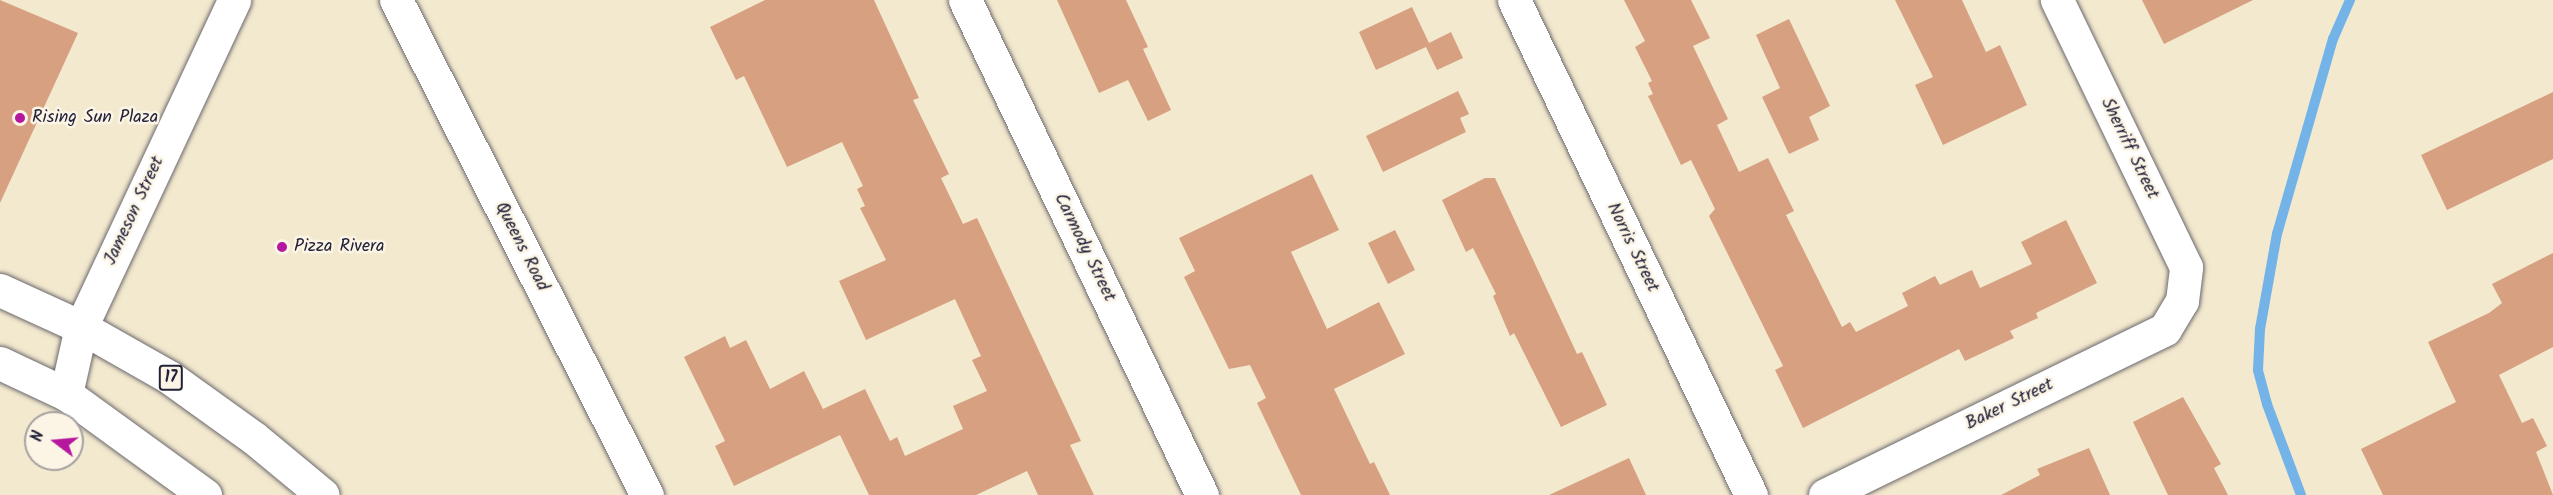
<!DOCTYPE html>
<style>
body{margin:0}
#map{position:relative;width:2553px;height:495px;overflow:hidden;background:#f3e9ce;font-family:Kalam,sans-serif}
div>[style]{position:absolute}
[style*='--x']{left:calc(var(--x)*1px);top:calc(var(--y)*1px);width:calc(var(--w)*1px);rotate:calc(var(--a)*1deg)}
.stream>*{height:10px;margin:-5px;padding:0 5px;transform-origin:5px;border-radius:5px;background:#74b3e7}
.building>*{inset:0;background:#d7a080}
.roads{filter:drop-shadow(0 0 2px #6b686e) drop-shadow(0 0 2px #6b686e)}
.minor>*{height:33px;margin:-16.5px;padding:0 16.5px;transform-origin:16.5px;border-radius:16.5px;background:#fff}
.major>*{height:33px;margin:-16.5px;padding:0 16.5px;transform-origin:16.5px;border-radius:16.5px;background:#fff}
.dots>*{width:16px;height:16px;translate:-50% -50%;box-sizing:border-box;border:3px solid #fcf5e5;border-radius:50%}
span{translate:-50% -50%;white-space:nowrap;text-align:center;line-height:1.15;-webkit-text-stroke:5px #fcf5e5;paint-order:stroke}
.shield-label span{padding:2px 4px;background:#fcf5e5;border:2px solid;border-radius:4px;-webkit-text-stroke-width:0}
.shield-label{font-size:16px;color:#22223b;font-weight:700}
.poi-label{font-size:18px;color:#22223b}
.left{translate:0 -50%;text-align:left}
.street-label{font-size:18px;color:#22223b}
.north{position:absolute;left:24px;top:411px;width:60px;height:60px;box-sizing:border-box;background:#fcf5e5;border:2px solid #a5a1a1;border-radius:50%;rotate:286deg;font-size:16px;font-weight:700;line-height:24px;text-align:center;color:#22223b}
.north::after{content:'';display:block;margin:auto;width:21px;height:27px;background:#b5179e;clip-path:polygon(50% 0,100% 100%,50% 72%,0 100%)}
</style>
<div id="map">
<div class="stream">
<div style="--x:2301;--y:495;--w:97;--a:-110.5"></div>
<div style="--x:2267;--y:404;--w:35;--a:-105"></div>
<div style="--x:2258;--y:370;--w:41;--a:-87.2"></div>
<div style="--x:2260;--y:329;--w:97;--a:-79.9"></div>
<div style="--x:2277;--y:234;--w:203;--a:-74"></div>
<div style="--x:2333;--y:39;--w:43;--a:-66.4"></div>
</div>
<div class="building">
<div style="clip-path:polygon(0 0,78px 33px,0 203px)"></div>
<div style="clip-path:polygon(765px 0,874px 0,919px 98px,913px 100px,949px 174px,941px 178px,963px 224px,977px 218px,1081px 441px,1070px 445px,1094px 495px,1038px 495px,1027px 471px,976px 495px,869px 495px,840px 435px,734px 486px,715px 446px,725px 441px,684px 357px,725px 336px,730px 348px,746px 340px,770px 389px,804px 371px,823px 409px,865px 389px,890px 441px,897px 437px,905px 456px,963px 429px,953px 406px,987px 391px,972px 360px,981px 356px,955px 299px,866px 340px,839px 281px,886px 260px,860px 208px,865px 206px,857px 189px,863px 186px,842px 142px,787px 167px,744px 76px,736px 80px,710px 27px)"></div>
<div style="clip-path:polygon(1057px 0,1126px 0,1148px 47px,1143px 49px,1171px 110px,1148px 121px,1128px 80px,1099px 93px)"></div>
<div style="clip-path:polygon(1624px 0,1691px 0,1710px 38px,1693px 46px,1728px 119px,1717px 125px,1739px 172px,1768px 158px,1794px 211px,1786px 215px,1842px 327px,1850px 322px,1856px 332px,1908px 306px,1902px 293px,1935px 276px,1940px 285px,1972px 270px,1980px 288px,2032px 264px,2021px 242px,2066px 220px,2097px 283px,2036px 313px,2038px 318px,2010px 331px,2014px 338px,1965px 361px,1959px 349px,1803px 428px,1775px 370px,1783px 366px,1709px 216px,1715px 209px,1691px 160px,1681px 165px,1648px 96px,1653px 94px,1648px 83px,1652px 81px,1635px 47px,1645px 41px)"></div>
<div style="clip-path:polygon(1895px 0,1962px 0,1986px 52px,2000px 45px,2027px 105px,1943px 145px,1915px 85px,1933px 77px)"></div>
<div style="clip-path:polygon(2142px 0,2253px 0,2164px 44px)"></div>
<div style="clip-path:polygon(1412px 7px,1429px 43px,1451px 32px,1463px 58px,1437px 70px,1426px 47px,1376px 70px,1359px 32px)"></div>
<div style="clip-path:polygon(1789px 19px,1830px 106px,1809px 117px,1819px 140px,1789px 154px,1762px 97px,1780px 88px,1756px 35px)"></div>
<div style="clip-path:polygon(1458px 91px,1469px 114px,1460px 118px,1466px 132px,1383px 172px,1366px 136px)"></div>
<div style="clip-path:polygon(2553px 92px,2553px 159px,2447px 210px,2421px 155px)"></div>
<div style="clip-path:polygon(1312px 174px,1339px 230px,1291px 252px,1327px 329px,1379px 302px,1405px 354px,1334px 389px,1370px 464px,1374px 462px,1390px 495px,1301px 495px,1257px 403px,1266px 398px,1250px 365px,1229px 369px,1184px 277px,1195px 271px,1179px 238px)"></div>
<div style="clip-path:polygon(1485px 178px,1495px 178px,1577px 354px,1582px 352px,1607px 405px,1561px 427px,1514px 333px,1510px 336px,1493px 296px,1496px 294px,1473px 248px,1466px 252px,1442px 200px)"></div>
<div style="clip-path:polygon(1395px 230px,1415px 270px,1388px 284px,1368px 243px)"></div>
<div style="clip-path:polygon(2553px 253px,2553px 347px,2499px 375px,2522px 423px,2533px 418px,2547px 446px,2536px 452px,2553px 495px,2383px 495px,2361px 449px,2456px 402px,2428px 342px,2489px 313px,2502px 303px,2492px 284px)"></div>
<div style="clip-path:polygon(2183px 397px,2221px 464px,2214px 468px,2228px 495px,2168px 495px,2133px 422px)"></div>
<div style="clip-path:polygon(2089px 448px,2110px 495px,2001px 495px,2040px 475px,2037px 469px)"></div>
<div style="clip-path:polygon(1629px 458px,1646px 495px,1549px 495px)"></div>
</div>
<div class="roads">
<div class="minor">
<div style="--x:396;--y:0;--w:555;--a:63.11"></div>
<div style="--x:965;--y:0;--w:549;--a:64.42"></div>
<div style="--x:1514;--y:0;--w:549;--a:64.42"></div>
<div style="--x:66;--y:394;--w:69;--a:-77.4"></div>
<div style="--x:81;--y:327;--w:361;--a:-64.9"></div>
<div style="--x:1825;--y:495;--w:378;--a:-26"></div>
<div style="--x:2165;--y:329;--w:33;--a:-59"></div>
<div style="--x:2182;--y:301;--w:34;--a:-83"></div>
<div style="--x:2186;--y:267;--w:297;--a:-115.8"></div>
</div>
<div class="major">
<div style="--x:0;--y:290;--w:89;--a:24.6"></div>
<div style="--x:81;--y:327;--w:101;--a:29.6"></div>
<div style="--x:169;--y:377;--w:105;--a:35.7"></div>
<div style="--x:254;--y:438;--w:89;--a:39.6"></div>
<div style="--x:0;--y:363;--w:73;--a:25.2"></div>
<div style="--x:66;--y:394;--w:172;--a:36"></div>
</div>
</div>
<div class="dots">
<div style="left:20px;top:118px;background:#b5179e"></div>
<div style="left:282px;top:247px;background:#b5179e"></div>
</div>
<div class="shield-label">
<span style="left:171px;top:378px">17</span>
</div>
<div class="poi-label">
<span class="left" style="left:32px;top:118px">Rising Sun Plaza</span>
<span class="left" style="left:294px;top:247px">Pizza Rivera</span>
</div>
<div class="street-label">
<span style="left:2129px;top:149px;rotate:64deg">Sherriff Street</span>
<span style="left:135px;top:211px;rotate:-65deg">Jameson Street</span>
<span style="left:521px;top:247px;rotate:63deg">Queens Road</span>
<span style="left:1084px;top:248px;rotate:64deg">Carmody Street</span>
<span style="left:1632px;top:248px;rotate:64deg">Norris Street</span>
<span style="left:2010px;top:405px;rotate:-26deg">Baker Street</span>
</div>
<div class="north">N</div>
</div>
